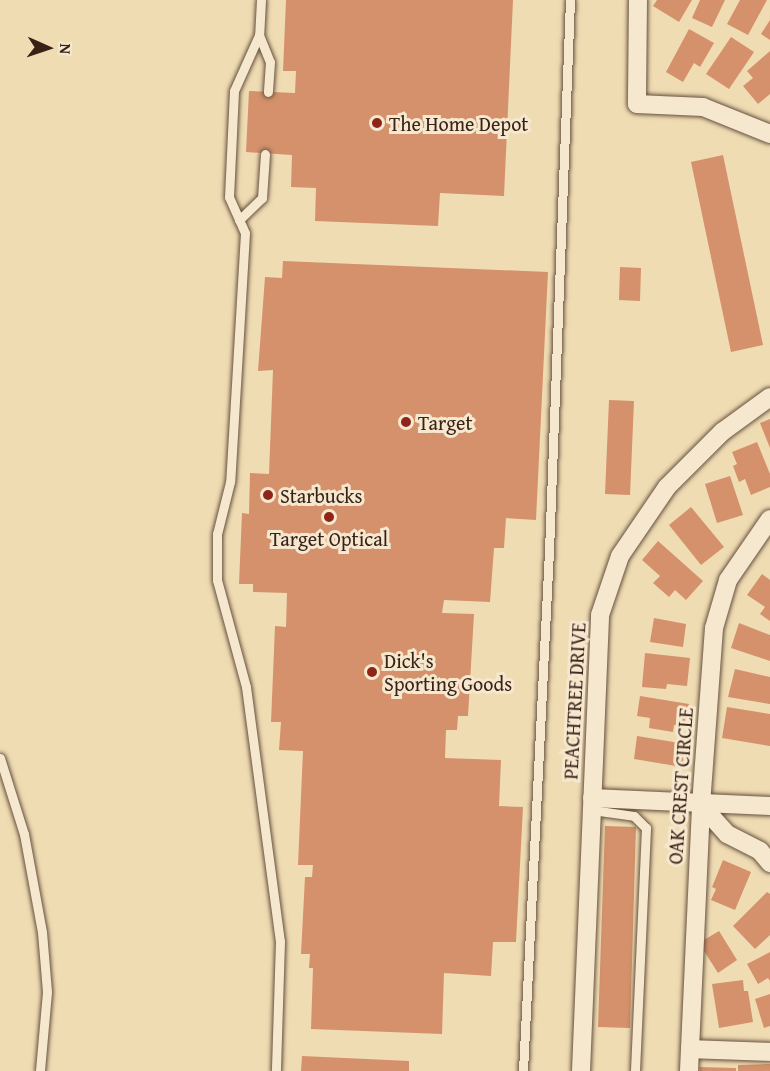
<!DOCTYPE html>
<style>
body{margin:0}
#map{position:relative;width:770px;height:1071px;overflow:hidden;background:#efdcb3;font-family:"Gentium Book Plus",serif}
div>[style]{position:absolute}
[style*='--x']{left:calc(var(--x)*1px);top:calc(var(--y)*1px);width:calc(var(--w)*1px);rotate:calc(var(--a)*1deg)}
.building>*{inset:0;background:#d4916b}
.roads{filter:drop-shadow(0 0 2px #67503f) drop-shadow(0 0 2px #67503f)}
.lane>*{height:9px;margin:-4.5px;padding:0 4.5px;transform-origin:4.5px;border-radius:4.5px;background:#f5e8ce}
.street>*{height:18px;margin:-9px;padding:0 9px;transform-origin:9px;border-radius:9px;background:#f5e8ce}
.dots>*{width:16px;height:16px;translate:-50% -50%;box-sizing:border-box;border:3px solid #f5e8ce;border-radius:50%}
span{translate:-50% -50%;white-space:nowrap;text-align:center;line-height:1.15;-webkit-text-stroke:6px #f5e8ce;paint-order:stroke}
.poi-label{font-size:20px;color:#3a2118}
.left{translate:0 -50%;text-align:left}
.street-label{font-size:20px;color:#3a2118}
.north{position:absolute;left:18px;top:18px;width:60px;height:60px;-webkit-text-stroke:4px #f5e8ce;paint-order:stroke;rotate:93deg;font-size:16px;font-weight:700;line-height:24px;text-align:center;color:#3a2118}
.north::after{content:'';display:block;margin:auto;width:21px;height:27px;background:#3a2118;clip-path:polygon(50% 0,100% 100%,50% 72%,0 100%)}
</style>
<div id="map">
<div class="building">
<div style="clip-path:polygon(286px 0,513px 0,504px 196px,440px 193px,438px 226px,315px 221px,316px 188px,291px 187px,292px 155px,246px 152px,249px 91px,295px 93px,296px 71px,283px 71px)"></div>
<div style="clip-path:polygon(657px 0,692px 0,679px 22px,653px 6px)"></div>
<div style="clip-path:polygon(700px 0,725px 0,712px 27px,692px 18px)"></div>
<div style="clip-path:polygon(740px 0,767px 0,748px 35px,727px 24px)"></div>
<div style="clip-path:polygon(770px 20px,770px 40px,761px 34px)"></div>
<div style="clip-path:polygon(689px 29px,714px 43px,700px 67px,694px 63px,683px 82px,666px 72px)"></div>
<div style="clip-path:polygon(731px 37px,754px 52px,729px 89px,706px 74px)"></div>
<div style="clip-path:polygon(770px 51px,770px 94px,758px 104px,743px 86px,753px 78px,747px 71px)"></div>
<div style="clip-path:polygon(723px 155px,763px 345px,731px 352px,691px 162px)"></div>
<div style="clip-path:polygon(283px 261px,548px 272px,536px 520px,506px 518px,504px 548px,494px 548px,490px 602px,444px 600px,442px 613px,474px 614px,468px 716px,458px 716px,457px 730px,446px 730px,445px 758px,501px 760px,499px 806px,523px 807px,516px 942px,493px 942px,491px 976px,444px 973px,442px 1034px,311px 1029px,313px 968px,309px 968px,310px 954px,301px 954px,305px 877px,312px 877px,313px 865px,298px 865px,303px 751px,279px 750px,281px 722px,271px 722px,275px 626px,286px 627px,287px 593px,253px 592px,253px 584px,239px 584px,242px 513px,249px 514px,250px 473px,269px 474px,273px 370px,258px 371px,265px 277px,282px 278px)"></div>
<div style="clip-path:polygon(620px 267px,641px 268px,640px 301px,619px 300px)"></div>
<div style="clip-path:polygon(609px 400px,634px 401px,630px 495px,605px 494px)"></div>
<div style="clip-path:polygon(770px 419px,770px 448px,760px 423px)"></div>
<div style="clip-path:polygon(757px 442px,770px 474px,770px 487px,751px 495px,745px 479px,739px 482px,733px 466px,737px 464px,732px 452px)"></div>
<div style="clip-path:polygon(730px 476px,743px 515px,717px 523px,705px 484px)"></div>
<div style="clip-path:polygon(691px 507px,724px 547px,701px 565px,669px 525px)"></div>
<div style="clip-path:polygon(658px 541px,703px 581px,686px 600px,675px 590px,669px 597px,653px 583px,660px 576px,642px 560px)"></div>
<div style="clip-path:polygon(762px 574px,770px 580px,770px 621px,760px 614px,765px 607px,747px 595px)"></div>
<div style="clip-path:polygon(654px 618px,686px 624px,683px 647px,650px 642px)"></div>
<div style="clip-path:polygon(739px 623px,770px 635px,770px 661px,731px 648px)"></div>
<div style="clip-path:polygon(645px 653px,690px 658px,687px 686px,667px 684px,666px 689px,642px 687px)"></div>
<div style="clip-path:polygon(735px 669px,770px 677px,770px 704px,728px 697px)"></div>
<div style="clip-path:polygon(640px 696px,689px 704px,685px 727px,674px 725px,673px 732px,649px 728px,650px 718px,637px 716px)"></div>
<div style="clip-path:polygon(727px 707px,770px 714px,770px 746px,722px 738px)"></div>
<div style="clip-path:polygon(637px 736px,686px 744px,682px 767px,634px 759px)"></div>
<div style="clip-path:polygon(605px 826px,636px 827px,630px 1028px,598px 1027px)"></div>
<div style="clip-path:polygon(723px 860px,751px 872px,735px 910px,711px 900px,716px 889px,712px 887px)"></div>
<div style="clip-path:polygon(767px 892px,770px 894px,770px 935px,755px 949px,733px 926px)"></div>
<div style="clip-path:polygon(719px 931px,737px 960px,718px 973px,699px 943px)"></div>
<div style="clip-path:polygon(770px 952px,770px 981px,768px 978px,758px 984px,747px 964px)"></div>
<div style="clip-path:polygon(743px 980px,744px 991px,748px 991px,753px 1022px,719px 1028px,712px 984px)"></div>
<div style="clip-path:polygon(770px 994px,770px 1026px,764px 1028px,755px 999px)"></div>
<div style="clip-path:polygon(302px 1056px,409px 1061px,409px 1071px,301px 1071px)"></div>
<div style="clip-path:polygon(770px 1064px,770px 1071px,738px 1071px,738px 1065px)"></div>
<div style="clip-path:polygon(700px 1067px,736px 1068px,736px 1071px,700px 1071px)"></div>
</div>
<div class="roads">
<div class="lane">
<div style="--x:261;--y:0;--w:35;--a:93"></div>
<div style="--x:259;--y:35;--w:61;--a:114.1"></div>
<div style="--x:234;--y:91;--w:106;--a:92.7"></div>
<div style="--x:229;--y:197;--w:39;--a:66"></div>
<div style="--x:245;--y:233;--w:249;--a:93.4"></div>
<div style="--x:230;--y:482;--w:54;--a:104"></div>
<div style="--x:217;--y:534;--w:46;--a:90"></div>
<div style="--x:217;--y:580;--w:111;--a:74.8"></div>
<div style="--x:246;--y:687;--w:256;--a:82.4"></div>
<div style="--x:280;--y:941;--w:130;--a:91.8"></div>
<div style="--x:259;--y:35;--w:29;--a:68"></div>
<div style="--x:270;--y:62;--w:30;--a:94"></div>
<div style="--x:239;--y:220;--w:32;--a:-44"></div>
<div style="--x:262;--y:198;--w:44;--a:-86.1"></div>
<div style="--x:0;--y:758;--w:80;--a:72.5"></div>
<div style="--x:24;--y:834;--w:100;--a:79.6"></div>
<div style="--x:42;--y:932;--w:60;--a:85.2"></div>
<div style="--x:47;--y:992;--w:79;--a:95.1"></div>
<div style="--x:592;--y:810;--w:42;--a:8.1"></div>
<div style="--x:634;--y:816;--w:17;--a:45"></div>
<div style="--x:646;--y:828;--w:243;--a:92.6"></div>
<div style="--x:523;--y:1071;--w:521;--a:-87.14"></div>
<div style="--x:549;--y:551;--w:551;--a:-87.82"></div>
</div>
<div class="street">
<div style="--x:638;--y:0;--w:104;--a:90.6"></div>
<div style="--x:637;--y:104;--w:66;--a:2.6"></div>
<div style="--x:703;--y:107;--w:72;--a:21.9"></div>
<div style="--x:592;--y:798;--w:178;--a:2.6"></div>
<div style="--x:701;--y:805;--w:39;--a:48"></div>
<div style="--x:727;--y:834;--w:37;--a:27"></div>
<div style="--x:760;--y:851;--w:16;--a:50"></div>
<div style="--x:690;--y:1049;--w:80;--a:2.1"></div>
<div style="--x:581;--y:1071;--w:456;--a:-87.6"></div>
<div style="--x:600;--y:615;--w:62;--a:-71.3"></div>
<div style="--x:620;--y:556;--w:83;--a:-55.7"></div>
<div style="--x:667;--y:487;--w:78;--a:-45"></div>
<div style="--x:722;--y:432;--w:59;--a:-36.1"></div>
<div style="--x:689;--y:1071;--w:266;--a:-87.4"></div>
<div style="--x:701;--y:805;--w:177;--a:-85.8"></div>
<div style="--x:714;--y:628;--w:50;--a:-73.7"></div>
<div style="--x:728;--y:580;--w:74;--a:-55.5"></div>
</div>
</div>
<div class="dots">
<div style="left:377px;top:123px;background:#8f2418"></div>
<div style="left:406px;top:422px;background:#8f2418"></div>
<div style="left:268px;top:495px;background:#8f2418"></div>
<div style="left:329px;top:517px;background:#8f2418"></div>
<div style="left:372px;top:672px;background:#8f2418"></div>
</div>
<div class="poi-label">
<span class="left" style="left:389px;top:123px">The Home Depot</span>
<span class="left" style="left:418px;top:422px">Target</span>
<span class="left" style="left:280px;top:495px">Starbucks</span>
<span style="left:329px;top:538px">Target Optical</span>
<span class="left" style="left:384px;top:672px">Dick's<br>Sporting Goods</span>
</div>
<div class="street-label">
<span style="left:574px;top:701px;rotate:-87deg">PEACHTREE DRIVE</span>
<span style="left:680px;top:786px;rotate:-86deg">OAK CREST CIRCLE</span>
</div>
<div class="north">N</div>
</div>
